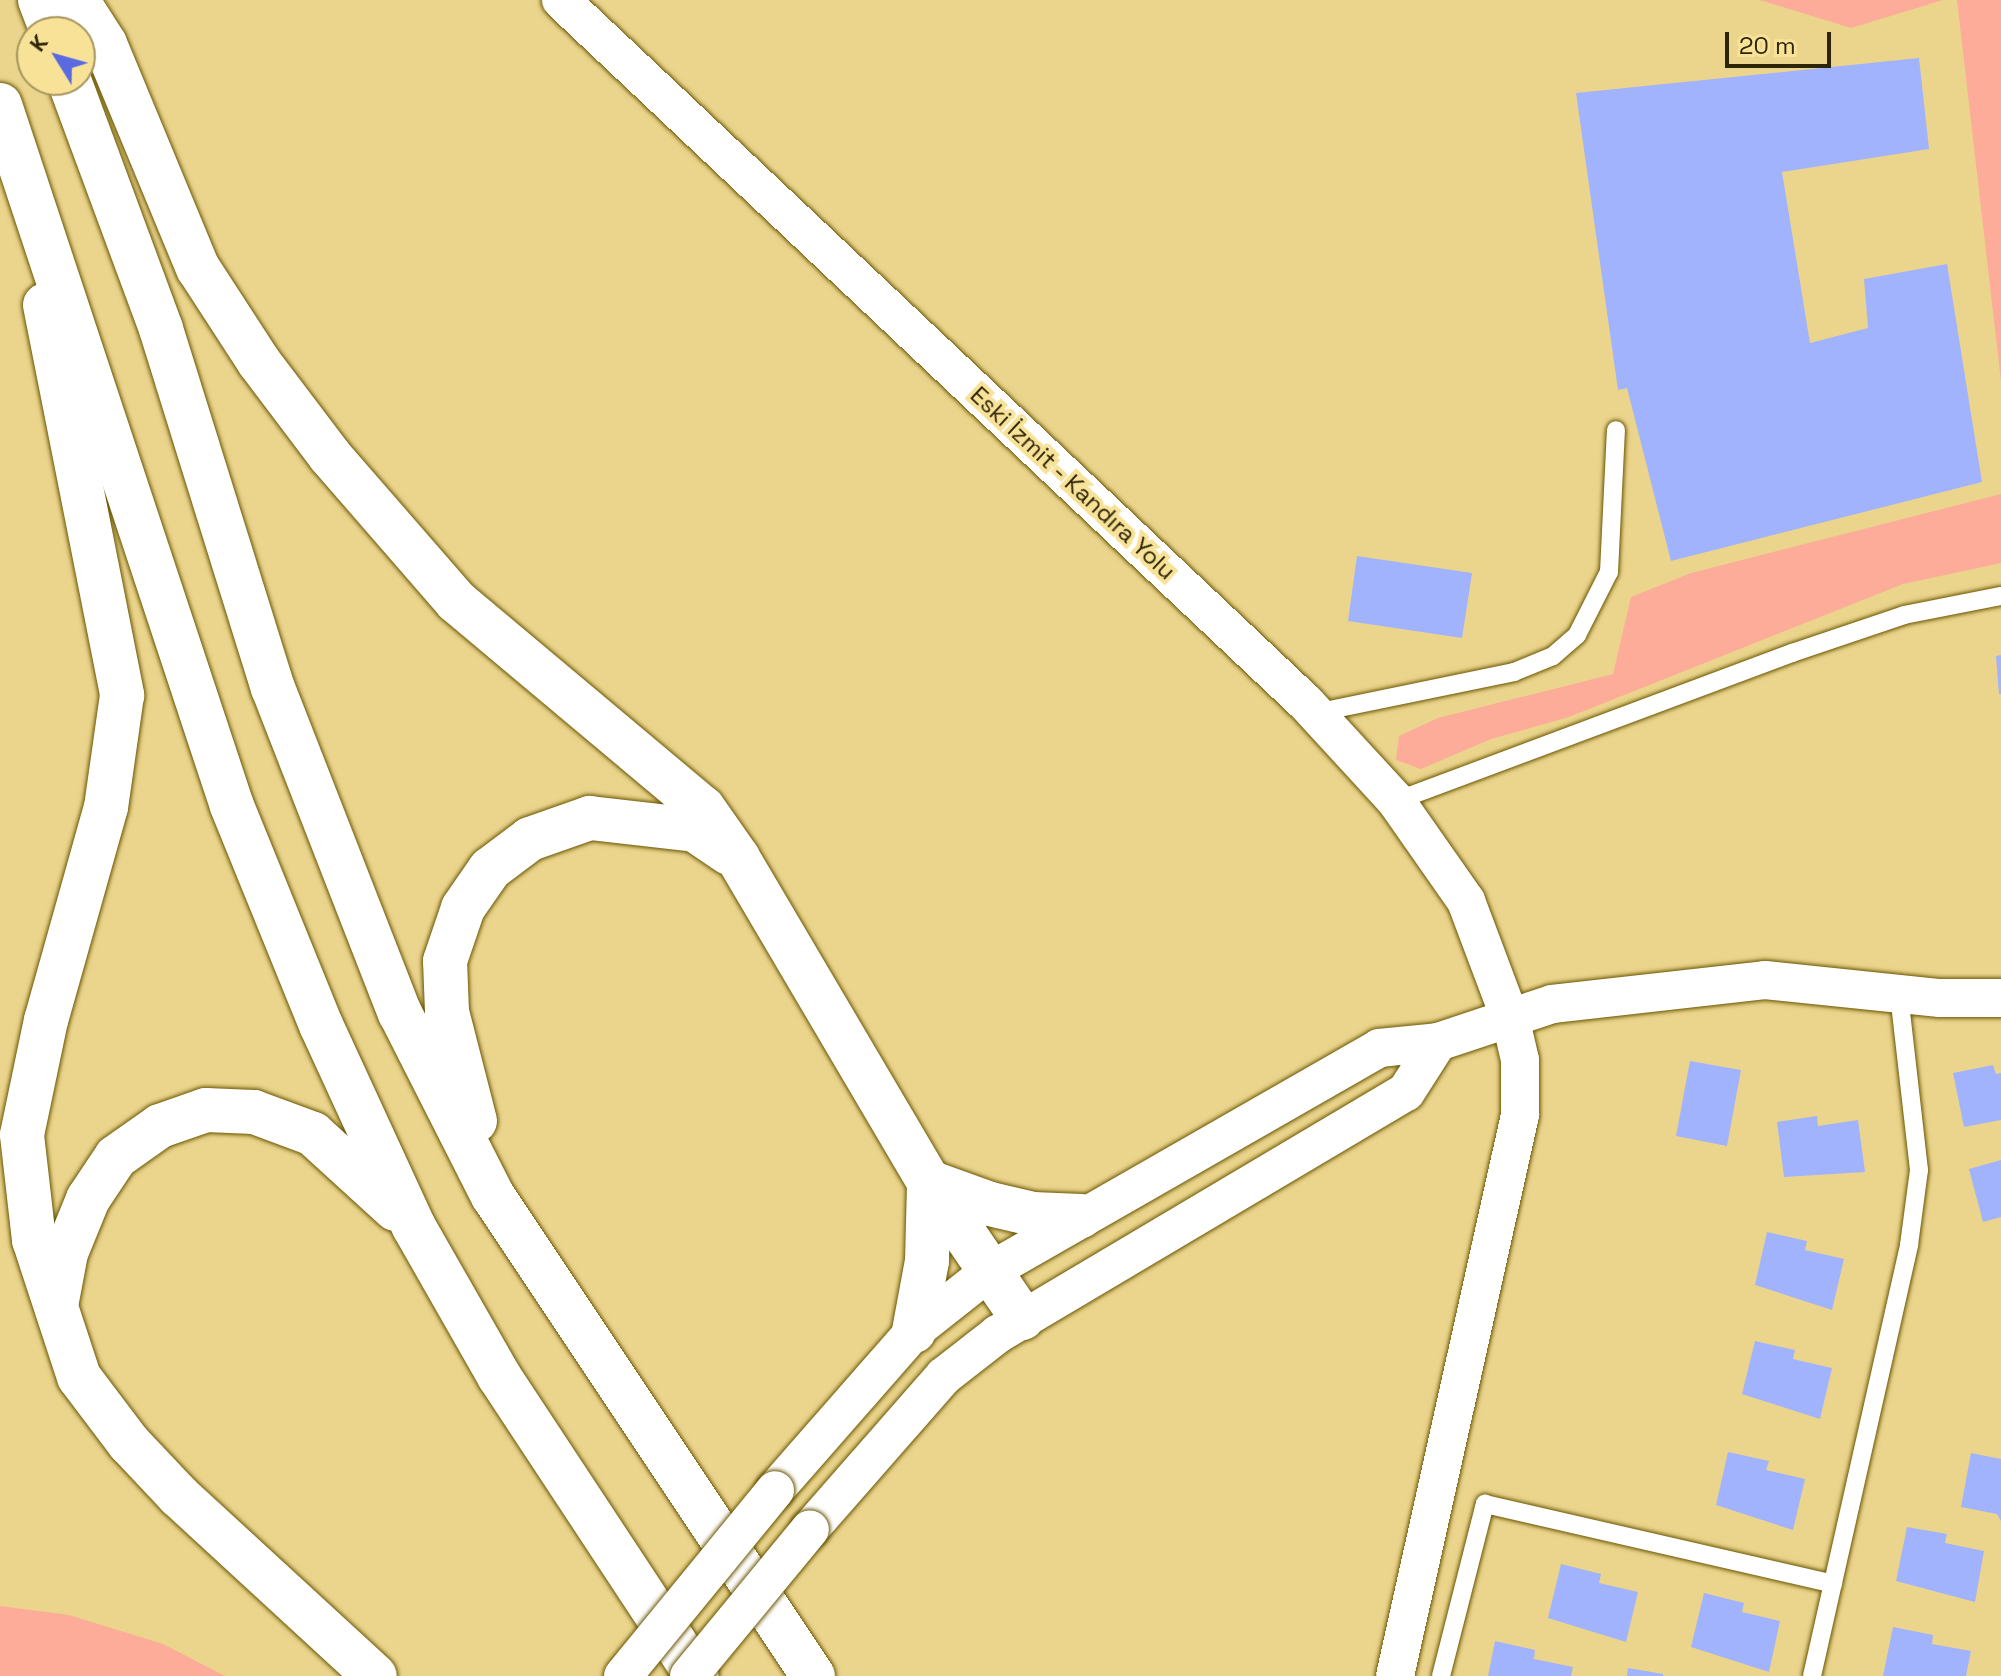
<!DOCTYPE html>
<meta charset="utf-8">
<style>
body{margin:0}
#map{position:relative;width:2001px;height:1676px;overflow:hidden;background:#ebd58c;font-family:"Space Grotesk",sans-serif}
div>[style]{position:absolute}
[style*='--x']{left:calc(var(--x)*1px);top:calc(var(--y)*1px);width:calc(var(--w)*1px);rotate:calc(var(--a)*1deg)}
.green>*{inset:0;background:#fcac99}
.building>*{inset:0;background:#a1b3fd}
.roads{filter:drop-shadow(0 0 2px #6a5600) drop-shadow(0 0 2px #6a5600)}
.service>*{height:18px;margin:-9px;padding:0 9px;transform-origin:9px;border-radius:9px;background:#fff}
.minor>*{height:38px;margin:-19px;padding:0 19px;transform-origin:19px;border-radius:19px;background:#fff}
.trunk>*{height:44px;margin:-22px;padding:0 22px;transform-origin:22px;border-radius:22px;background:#fff}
.bridges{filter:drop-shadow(0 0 2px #6a5600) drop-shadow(0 0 2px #6a5600)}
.minor-bridge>*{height:38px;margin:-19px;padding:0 19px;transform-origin:19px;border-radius:19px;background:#fff}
span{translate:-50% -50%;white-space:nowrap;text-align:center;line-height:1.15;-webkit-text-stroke:8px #f8e298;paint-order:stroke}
.street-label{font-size:24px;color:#2e2506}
.north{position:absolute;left:16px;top:16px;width:80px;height:80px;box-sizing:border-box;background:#f8e298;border:2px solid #a7965e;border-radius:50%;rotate:307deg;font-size:22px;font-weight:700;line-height:32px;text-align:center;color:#2e2506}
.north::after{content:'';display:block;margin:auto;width:28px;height:36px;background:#5a6be1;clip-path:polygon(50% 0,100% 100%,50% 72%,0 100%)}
.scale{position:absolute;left:1725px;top:32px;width:106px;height:36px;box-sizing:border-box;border:4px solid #2e2506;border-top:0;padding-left:10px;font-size:24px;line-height:28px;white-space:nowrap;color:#2e2506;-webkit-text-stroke:6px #f8e298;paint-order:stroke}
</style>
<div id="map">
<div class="green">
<div style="clip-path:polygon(1760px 0,1943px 0,1851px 28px)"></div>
<div style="clip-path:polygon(1957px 0,2001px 0,2001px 381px)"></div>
<div style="clip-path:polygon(2001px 494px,2001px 563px,1903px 584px,1569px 717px,1491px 739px,1421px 769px,1396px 760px,1399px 736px,1438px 718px,1613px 674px,1631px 597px,1691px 573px)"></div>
<div style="clip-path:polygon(0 1606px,69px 1615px,163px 1644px,225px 1676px,0 1676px)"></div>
</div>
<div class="building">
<div style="clip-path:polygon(1919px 58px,1929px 149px,1782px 172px,1810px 343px,1868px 328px,1864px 279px,1947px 264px,1982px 482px,1671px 561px,1627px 388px,1618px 390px,1576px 93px)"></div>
<div style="clip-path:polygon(1357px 556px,1472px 573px,1462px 638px,1348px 621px)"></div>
<div style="clip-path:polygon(2001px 655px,2001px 694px,1999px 694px,1996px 656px)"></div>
<div style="clip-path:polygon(1690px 1061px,1741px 1070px,1727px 1146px,1676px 1136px)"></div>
<div style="clip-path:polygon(1993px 1065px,1996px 1074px,2001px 1073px,2001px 1120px,1964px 1127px,1953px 1073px)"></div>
<div style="clip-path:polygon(1817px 1116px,1818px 1126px,1858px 1120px,1865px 1172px,1784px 1177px,1777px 1122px)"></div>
<div style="clip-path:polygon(2001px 1160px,2001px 1217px,1983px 1222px,1969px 1169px)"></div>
<div style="clip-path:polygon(1767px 1232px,1807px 1241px,1805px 1250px,1844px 1259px,1832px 1310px,1755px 1285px)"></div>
<div style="clip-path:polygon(1755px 1341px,1795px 1350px,1793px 1359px,1832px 1368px,1820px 1419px,1742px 1394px)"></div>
<div style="clip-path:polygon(1728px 1452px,1769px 1461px,1766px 1470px,1805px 1479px,1793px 1530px,1716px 1505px)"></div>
<div style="clip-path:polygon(1971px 1453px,2001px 1459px,2001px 1521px,1997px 1514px,1961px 1507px)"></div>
<div style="clip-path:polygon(1907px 1527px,1947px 1534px,1945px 1543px,1984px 1551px,1975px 1602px,1896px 1581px)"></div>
<div style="clip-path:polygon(1561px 1564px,1601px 1574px,1599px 1583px,1638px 1592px,1626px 1642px,1548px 1618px)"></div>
<div style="clip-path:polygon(1704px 1593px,1744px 1603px,1742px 1612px,1780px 1621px,1769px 1672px,1691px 1647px)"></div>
<div style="clip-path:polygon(1893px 1627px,1933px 1635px,1932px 1644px,1971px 1651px,1966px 1676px,1883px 1676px)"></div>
<div style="clip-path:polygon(1495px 1641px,1535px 1650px,1534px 1659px,1573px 1667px,1571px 1676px,1488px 1676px)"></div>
<div style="clip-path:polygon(1628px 1668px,1663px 1674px,1663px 1676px,1627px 1676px)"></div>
</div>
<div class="roads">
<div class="service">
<div style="--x:1315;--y:713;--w:203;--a:-11.6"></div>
<div style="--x:1514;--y:672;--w:42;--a:-22.3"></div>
<div style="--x:1553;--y:656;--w:32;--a:-41"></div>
<div style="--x:1577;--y:635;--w:71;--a:-63.1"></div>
<div style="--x:1609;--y:572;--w:142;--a:-87.2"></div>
<div style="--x:1396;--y:801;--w:423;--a:-20.5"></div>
<div style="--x:1792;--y:653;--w:118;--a:-18.7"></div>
<div style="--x:1904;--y:615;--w:99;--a:-11.1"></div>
<div style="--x:1441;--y:1676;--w:178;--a:-75.7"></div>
<div style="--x:1485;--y:1504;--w:357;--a:12.9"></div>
<div style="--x:1812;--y:1676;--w:442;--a:-77.3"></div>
<div style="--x:1909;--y:1245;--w:76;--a:-82.4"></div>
<div style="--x:1919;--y:1170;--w:177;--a:-96.5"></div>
</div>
<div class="minor">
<div style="--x:561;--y:0;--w:1024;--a:43.34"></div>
<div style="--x:1306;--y:703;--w:133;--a:47.4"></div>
<div style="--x:1396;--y:801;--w:122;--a:55"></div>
<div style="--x:1466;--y:901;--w:128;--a:69.4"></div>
<div style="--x:1511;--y:1021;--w:40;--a:77"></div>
<div style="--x:1520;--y:1060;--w:55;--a:90"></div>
<div style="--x:1520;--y:1115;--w:575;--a:102.56"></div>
<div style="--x:775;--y:1490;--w:211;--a:-48.8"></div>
<div style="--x:914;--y:1331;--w:97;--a:-38.3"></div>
<div style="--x:990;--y:1271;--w:448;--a:-29.8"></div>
<div style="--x:1379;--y:1048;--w:59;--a:-5.8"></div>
<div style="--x:1438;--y:1042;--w:120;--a:-18.4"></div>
<div style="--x:1552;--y:1004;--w:214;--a:-6.4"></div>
<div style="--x:1765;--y:980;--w:176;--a:5.9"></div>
<div style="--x:1940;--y:998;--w:61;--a:0"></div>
<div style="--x:810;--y:1529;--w:203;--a:-48.8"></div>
<div style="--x:944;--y:1376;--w:68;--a:-37.9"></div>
<div style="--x:998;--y:1334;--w:474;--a:-30.7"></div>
<div style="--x:1406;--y:1092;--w:59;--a:-57.4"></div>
</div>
<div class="trunk">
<div style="--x:40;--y:0;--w:34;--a:69"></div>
<div style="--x:77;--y:0;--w:52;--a:57.5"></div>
<div style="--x:105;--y:44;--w:243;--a:67.5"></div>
<div style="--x:198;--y:268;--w:112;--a:57"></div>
<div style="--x:259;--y:362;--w:118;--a:52.9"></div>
<div style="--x:330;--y:456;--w:192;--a:49"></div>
<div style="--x:456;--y:601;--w:322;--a:40"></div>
<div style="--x:703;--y:808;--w:61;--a:55"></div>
<div style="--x:738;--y:858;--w:376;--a:59.5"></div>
<div style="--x:929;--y:1182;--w:165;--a:55.6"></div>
<div style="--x:69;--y:80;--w:265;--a:69.7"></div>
<div style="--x:161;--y:329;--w:376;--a:72.7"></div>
<div style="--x:273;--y:688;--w:349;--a:68.7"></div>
<div style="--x:400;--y:1013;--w:205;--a:63.1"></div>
<div style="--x:493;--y:1196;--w:577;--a:56.31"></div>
<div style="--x:0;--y:105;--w:738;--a:71.69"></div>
<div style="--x:232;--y:806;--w:236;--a:67.9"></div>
<div style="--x:321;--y:1025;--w:222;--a:65.3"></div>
<div style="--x:414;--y:1227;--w:172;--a:60.3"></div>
<div style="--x:499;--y:1376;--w:359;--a:56.6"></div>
<div style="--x:45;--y:305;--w:398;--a:78.8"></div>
<div style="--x:122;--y:695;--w:113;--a:98.1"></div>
<div style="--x:106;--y:807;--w:221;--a:105.7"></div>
<div style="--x:46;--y:1020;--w:117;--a:101.8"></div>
<div style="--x:22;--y:1135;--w:106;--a:83.5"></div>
<div style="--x:34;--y:1240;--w:144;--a:71.8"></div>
<div style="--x:79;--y:1377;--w:83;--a:52.9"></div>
<div style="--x:129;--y:1443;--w:73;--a:46.7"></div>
<div style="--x:179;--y:1496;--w:266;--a:42.6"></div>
<div style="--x:475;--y:1121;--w:113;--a:-104.4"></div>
<div style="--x:447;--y:1012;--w:51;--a:-92.2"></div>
<div style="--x:445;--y:961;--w:56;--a:-71.2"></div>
<div style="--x:463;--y:908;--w:47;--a:-55.3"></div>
<div style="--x:490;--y:869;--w:50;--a:-36.9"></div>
<div style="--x:530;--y:839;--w:64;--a:-19.3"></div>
<div style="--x:590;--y:818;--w:106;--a:6.5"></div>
<div style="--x:695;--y:830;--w:41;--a:34.1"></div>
<div style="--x:56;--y:1306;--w:54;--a:-79.3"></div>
<div style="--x:66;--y:1253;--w:58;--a:-67.8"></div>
<div style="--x:88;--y:1199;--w:50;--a:-56.3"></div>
<div style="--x:116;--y:1157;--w:54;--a:-35.2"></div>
<div style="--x:160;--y:1126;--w:49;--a:-19.2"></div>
<div style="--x:206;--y:1110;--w:48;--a:2.4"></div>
<div style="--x:254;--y:1112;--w:63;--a:20.4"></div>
<div style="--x:313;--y:1134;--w:111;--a:42.4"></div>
<div style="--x:914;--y:1331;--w:71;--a:-79.5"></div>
<div style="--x:927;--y:1261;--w:79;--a:-88.5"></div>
<div style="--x:929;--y:1182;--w:65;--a:19.8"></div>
<div style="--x:990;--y:1204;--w:44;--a:13.1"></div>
<div style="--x:1033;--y:1214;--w:48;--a:2.4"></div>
</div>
</div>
<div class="bridges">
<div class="minor-bridge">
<div style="--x:623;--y:1676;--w:240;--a:-50.7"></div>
<div style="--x:689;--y:1676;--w:190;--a:-50.5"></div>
</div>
</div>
<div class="street-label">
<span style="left:1073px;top:483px;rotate:43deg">Eski İzmit - Kandıra Yolu</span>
</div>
<div class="north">K</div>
<div class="scale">20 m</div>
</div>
